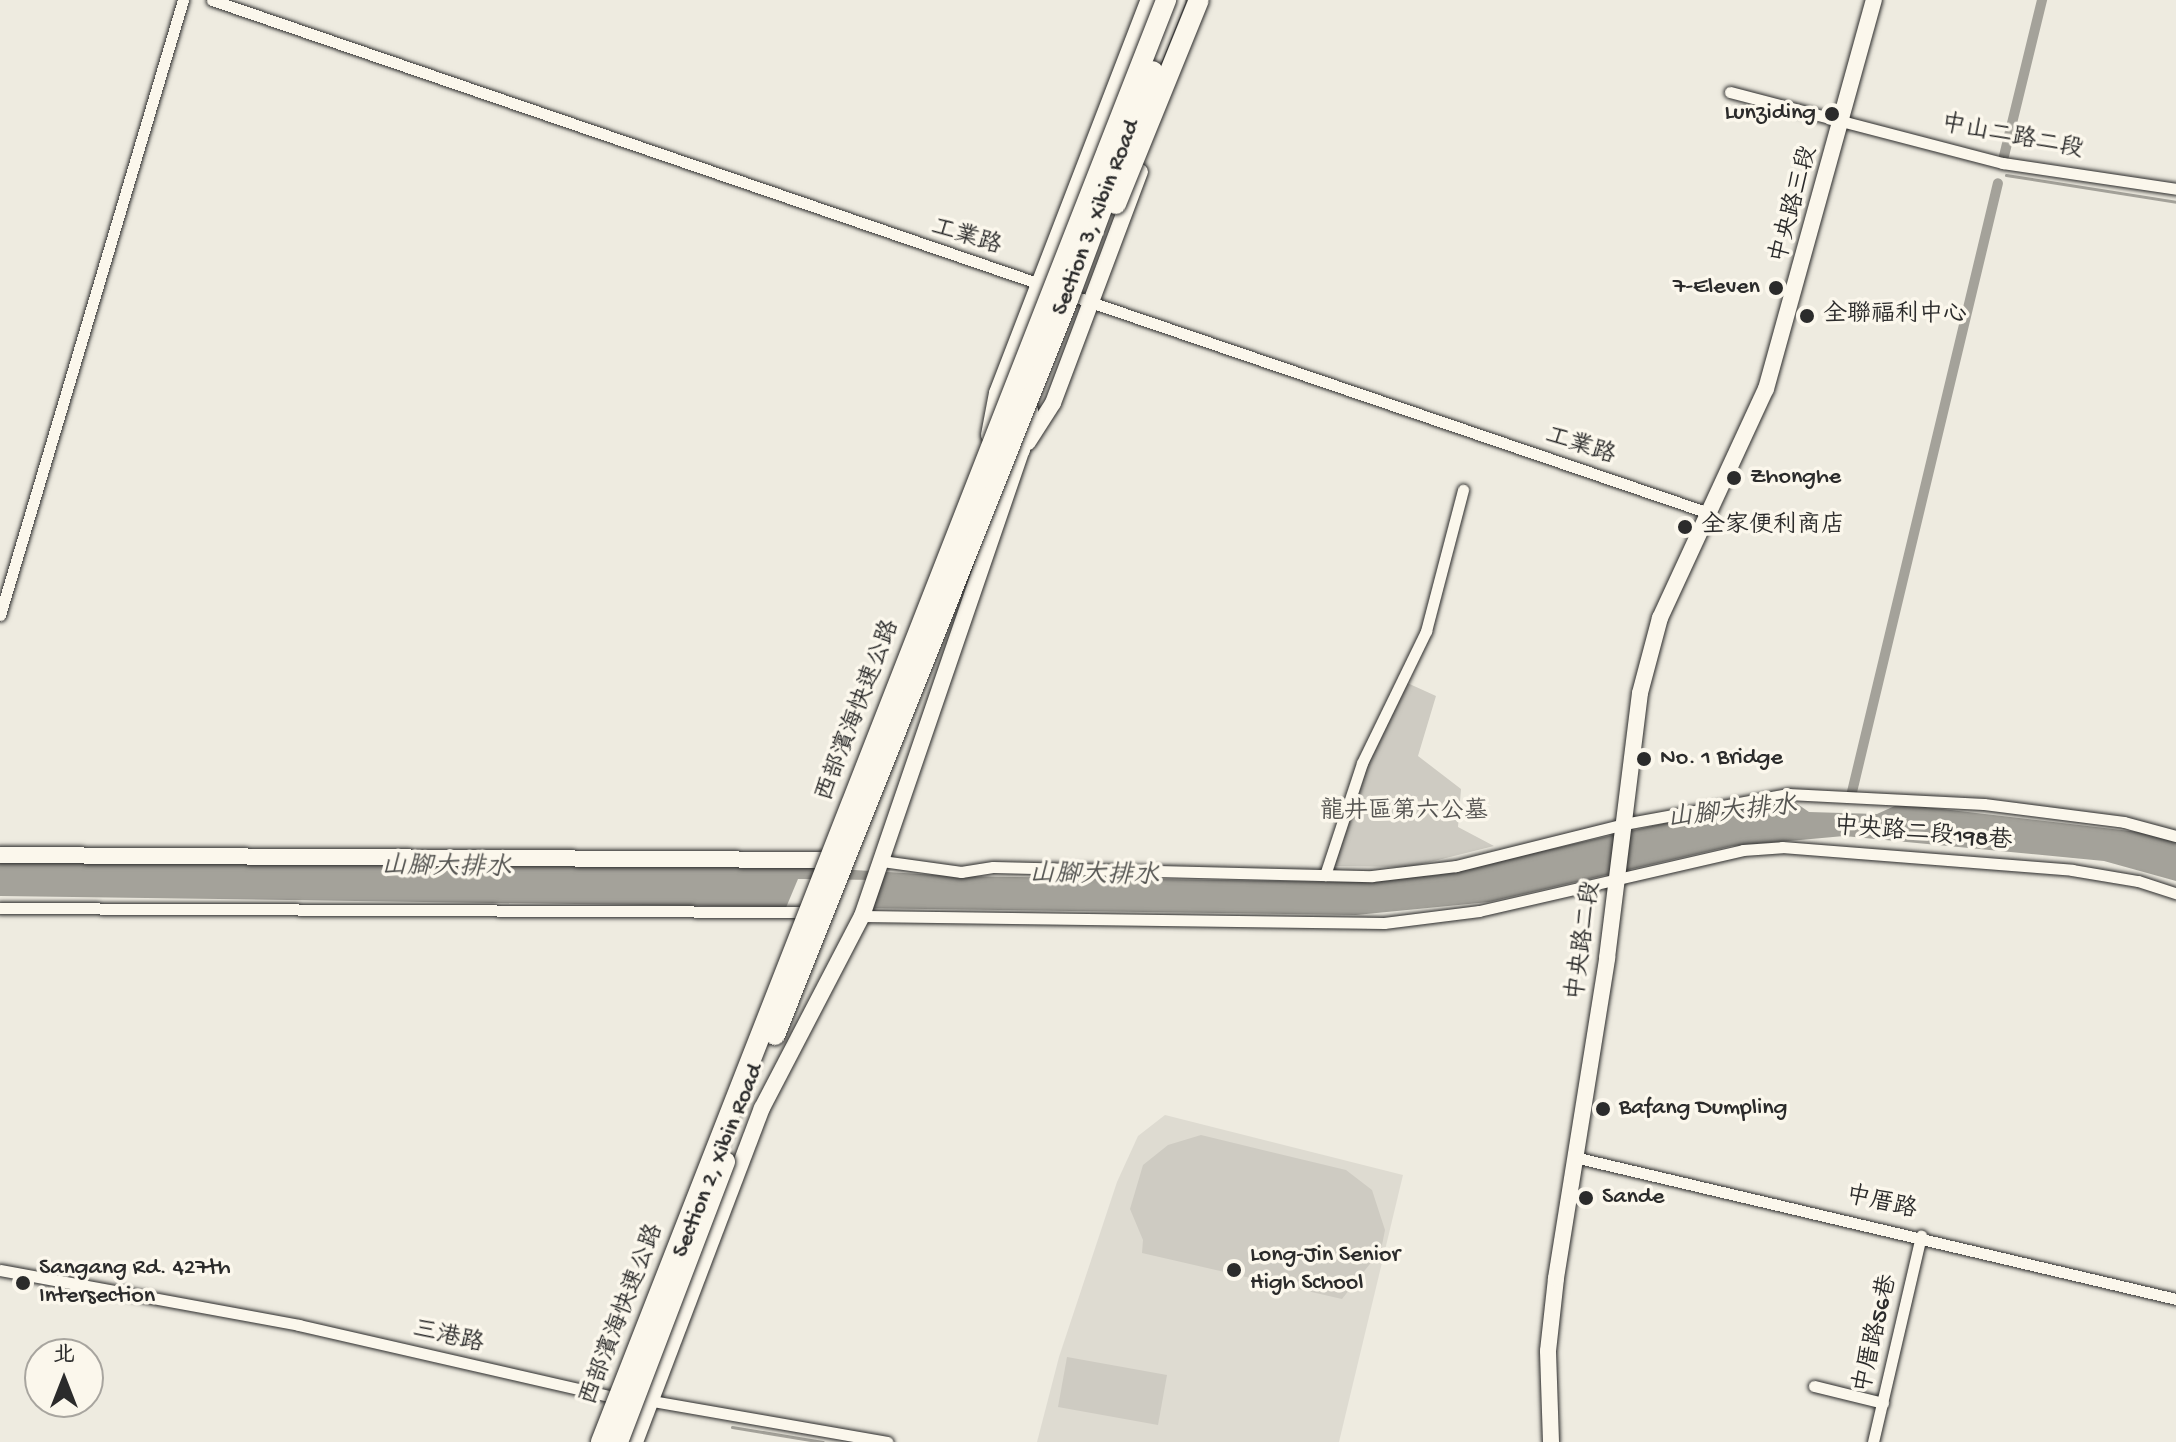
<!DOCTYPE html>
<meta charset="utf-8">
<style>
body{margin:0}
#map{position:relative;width:2176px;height:1442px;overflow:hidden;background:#eeebe0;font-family:"Gochi Hand","LXGW WenKai TC",sans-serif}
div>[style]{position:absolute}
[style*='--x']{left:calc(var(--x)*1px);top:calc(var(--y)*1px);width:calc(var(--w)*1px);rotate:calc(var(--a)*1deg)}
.built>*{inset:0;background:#dedbd1}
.green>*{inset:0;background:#cecbc2}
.water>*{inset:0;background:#a4a29a}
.pier>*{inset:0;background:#eeebe0}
.stream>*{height:3px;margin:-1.5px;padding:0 1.5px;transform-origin:1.5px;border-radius:1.5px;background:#a4a29a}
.canal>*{height:10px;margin:-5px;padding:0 5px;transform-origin:5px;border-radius:5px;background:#a4a29a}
.roads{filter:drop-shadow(0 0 2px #2b2b2b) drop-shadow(0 0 2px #2b2b2b)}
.street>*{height:11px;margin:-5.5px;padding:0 5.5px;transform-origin:5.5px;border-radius:5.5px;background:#fbf7ec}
.secondary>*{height:16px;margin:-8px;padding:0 8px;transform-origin:8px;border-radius:8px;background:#fbf7ec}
.bridges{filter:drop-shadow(0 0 2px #2b2b2b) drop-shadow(0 0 2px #2b2b2b)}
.highway-bridge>*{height:20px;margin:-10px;padding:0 10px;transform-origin:10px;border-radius:10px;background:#fbf7ec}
.dots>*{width:22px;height:22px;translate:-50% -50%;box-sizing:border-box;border:4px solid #fbf7ec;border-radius:50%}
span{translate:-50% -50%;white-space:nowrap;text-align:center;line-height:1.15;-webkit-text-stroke:7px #fbf7ec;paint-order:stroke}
.poi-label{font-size:24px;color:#2b2b2b}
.right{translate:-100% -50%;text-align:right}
.left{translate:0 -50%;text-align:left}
.street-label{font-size:24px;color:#2b2b2b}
.park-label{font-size:24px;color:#545351}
.water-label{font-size:26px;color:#555552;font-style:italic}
.north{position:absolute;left:24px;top:1338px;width:80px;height:80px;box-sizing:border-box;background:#fbf7ec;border:2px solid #a8a59f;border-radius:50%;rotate:0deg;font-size:22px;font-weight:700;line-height:32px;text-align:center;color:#2b2b2b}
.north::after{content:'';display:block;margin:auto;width:28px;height:36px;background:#2b2b2b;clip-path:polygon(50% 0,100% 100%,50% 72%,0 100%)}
</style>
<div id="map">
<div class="built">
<div style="clip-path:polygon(1165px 1115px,1403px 1175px,1339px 1442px,1037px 1442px,1059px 1357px,1117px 1182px,1138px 1136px)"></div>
</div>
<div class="green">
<div style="clip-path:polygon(1403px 681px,1436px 696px,1418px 756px,1461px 789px,1458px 827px,1494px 846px,1410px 867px,1334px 866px,1370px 739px)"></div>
<div style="clip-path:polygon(1201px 1135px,1346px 1170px,1372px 1190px,1385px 1230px,1381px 1250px,1342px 1299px,1142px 1253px,1143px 1240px,1130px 1209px,1143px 1165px,1168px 1145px)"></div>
<div style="clip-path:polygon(1067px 1357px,1167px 1375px,1158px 1425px,1058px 1407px)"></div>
</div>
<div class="water">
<div style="clip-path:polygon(1793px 801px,1809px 812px,1877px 814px,1899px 804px,2147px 833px,2176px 841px,2176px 881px,2104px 861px,1844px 836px,1732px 846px,1489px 902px,1356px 915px,0 896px,0 857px,805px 867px,953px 876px,1346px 882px,1437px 875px,1696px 816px)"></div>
</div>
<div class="pier">
<div style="clip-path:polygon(798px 879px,876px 880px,863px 911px,785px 910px)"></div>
</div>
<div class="stream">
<div style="--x:2006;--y:175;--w:172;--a:9"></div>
<div style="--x:732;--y:1427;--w:92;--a:9.4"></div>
</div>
<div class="canal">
<div style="--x:2004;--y:156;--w:161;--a:-76.3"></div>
<div style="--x:1852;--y:792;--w:626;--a:-76.52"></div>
</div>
<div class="roads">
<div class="street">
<div style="--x:212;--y:0;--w:879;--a:18.93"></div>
<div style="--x:1730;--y:92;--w:282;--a:14.6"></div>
<div style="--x:2003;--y:163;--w:175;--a:8.5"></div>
<div style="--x:1067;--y:294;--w:678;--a:18.84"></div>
<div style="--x:0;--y:615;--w:642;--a:-73.43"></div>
<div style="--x:882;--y:861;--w:80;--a:7.9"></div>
<div style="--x:961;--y:872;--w:32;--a:-9"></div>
<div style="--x:993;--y:867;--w:379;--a:1.4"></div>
<div style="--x:1372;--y:876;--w:85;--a:-6.8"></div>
<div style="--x:1456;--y:866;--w:173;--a:-14"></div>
<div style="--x:1624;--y:824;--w:167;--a:-10.4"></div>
<div style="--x:1788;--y:794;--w:196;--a:2.9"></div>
<div style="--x:1984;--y:804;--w:141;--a:7.3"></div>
<div style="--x:2124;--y:822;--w:54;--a:15.1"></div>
<div style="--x:1325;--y:875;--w:118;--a:-71.7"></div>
<div style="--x:1362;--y:763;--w:147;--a:-64.1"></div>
<div style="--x:1426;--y:631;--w:146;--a:-75.3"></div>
<div style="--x:0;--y:908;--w:802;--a:0.29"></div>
<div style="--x:862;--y:916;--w:522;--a:0.77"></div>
<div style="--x:1384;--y:923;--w:96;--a:-7.2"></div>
<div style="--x:1479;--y:911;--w:271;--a:-13"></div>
<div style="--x:1743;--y:850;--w:39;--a:-4"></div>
<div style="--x:1782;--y:847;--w:291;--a:4.5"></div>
<div style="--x:2072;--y:870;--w:67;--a:9.5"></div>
<div style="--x:2138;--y:881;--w:40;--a:18"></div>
<div style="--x:1574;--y:1157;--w:619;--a:13.27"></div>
<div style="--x:0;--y:1270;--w:304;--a:10.4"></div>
<div style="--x:299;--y:1325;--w:331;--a:12.9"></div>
<div style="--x:1814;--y:1386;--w:71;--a:13.8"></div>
<div style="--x:647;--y:1400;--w:244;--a:9.9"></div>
<div style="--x:1873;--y:1442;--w:212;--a:-76.9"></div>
</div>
<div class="secondary">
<div style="--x:1145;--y:82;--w:88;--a:-68.1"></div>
<div style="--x:989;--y:435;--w:43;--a:-79.2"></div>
<div style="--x:997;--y:393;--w:421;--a:-68.9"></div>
<div style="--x:1028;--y:442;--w:46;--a:-57.3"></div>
<div style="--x:1053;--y:403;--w:247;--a:-69.4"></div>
<div style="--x:0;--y:855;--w:823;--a:0.35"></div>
<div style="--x:635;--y:1442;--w:357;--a:-69.2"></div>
<div style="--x:762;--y:1108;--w:216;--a:-62.5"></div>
<div style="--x:862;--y:916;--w:493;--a:-71.1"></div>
<div style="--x:1022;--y:450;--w:40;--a:-78"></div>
<div style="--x:1551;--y:1442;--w:91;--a:-91.9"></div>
<div style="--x:1548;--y:1351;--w:73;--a:-83.7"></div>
<div style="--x:1556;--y:1278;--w:324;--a:-80.9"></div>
<div style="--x:1607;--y:958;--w:267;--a:-82.9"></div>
<div style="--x:1640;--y:693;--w:78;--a:-75.1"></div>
<div style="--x:1660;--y:618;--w:252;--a:-65.2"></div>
<div style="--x:1766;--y:389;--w:404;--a:-74.5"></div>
</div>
</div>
<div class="bridges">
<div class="highway-bridge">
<div style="--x:1116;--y:204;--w:220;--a:-67.9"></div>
<div style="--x:775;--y:1035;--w:791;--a:-68.27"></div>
<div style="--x:1068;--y:300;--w:244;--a:-69.6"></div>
<div style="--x:601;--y:1442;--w:1549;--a:-68.6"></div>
<div style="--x:618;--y:1442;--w:300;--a:-69.1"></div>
</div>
</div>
<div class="dots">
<div style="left:1832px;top:114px;background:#2b2b2b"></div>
<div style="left:1776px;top:288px;background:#2b2b2b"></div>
<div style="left:1807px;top:316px;background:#2b2b2b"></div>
<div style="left:1734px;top:478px;background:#2b2b2b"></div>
<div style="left:1685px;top:527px;background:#2b2b2b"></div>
<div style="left:1644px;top:759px;background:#2b2b2b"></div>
<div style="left:1603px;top:1109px;background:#2b2b2b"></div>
<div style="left:1586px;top:1198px;background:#2b2b2b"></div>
<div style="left:1234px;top:1270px;background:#2b2b2b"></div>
<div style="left:23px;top:1283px;background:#2b2b2b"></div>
</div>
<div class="poi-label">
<span class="right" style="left:1816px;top:114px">Lunziding</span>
<span class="right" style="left:1760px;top:288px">7-Eleven</span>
<span class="left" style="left:1823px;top:316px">全聯福利中心</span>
<span class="left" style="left:1750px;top:478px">Zhonghe</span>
<span class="left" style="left:1701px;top:527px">全家便利商店</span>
<span class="left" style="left:1660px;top:759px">No. 1 Bridge</span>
<span class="left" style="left:1619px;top:1109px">Bafang Dumpling</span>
<span class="left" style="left:1602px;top:1198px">Sande</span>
<span class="left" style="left:1250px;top:1270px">Long-Jin Senior<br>High School</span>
<span class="left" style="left:39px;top:1283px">Sangang Rd. 427th<br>Intersection</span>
</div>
<div class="street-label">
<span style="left:2012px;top:138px;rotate:11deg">中山二路二段</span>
<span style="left:1795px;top:205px;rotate:-75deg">中央路三段</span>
<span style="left:1097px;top:218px;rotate:-69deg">Section 3, Xibin Road</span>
<span style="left:966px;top:238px;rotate:17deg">工業路</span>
<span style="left:1580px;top:447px;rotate:18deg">工業路</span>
<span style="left:859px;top:711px;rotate:-69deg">西部濱海快速公路</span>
<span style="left:1923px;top:835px;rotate:5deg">中央路二段198巷</span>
<span style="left:1585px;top:941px;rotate:-82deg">中央路二段</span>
<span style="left:719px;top:1161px;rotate:-68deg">Section 2, Xibin Road</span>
<span style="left:1881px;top:1204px;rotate:13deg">中厝路</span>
<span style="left:623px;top:1315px;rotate:-69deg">西部濱海快速公路</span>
<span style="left:1877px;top:1334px;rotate:-77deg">中厝路56巷</span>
<span style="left:448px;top:1338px;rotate:13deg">三港路</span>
</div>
<div class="park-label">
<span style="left:1404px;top:813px">龍井區第六公墓</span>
</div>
<div class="water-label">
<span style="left:1732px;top:814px;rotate:-6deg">山腳大排水</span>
<span style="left:446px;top:869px;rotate:1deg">山腳大排水</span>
<span style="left:1094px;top:877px;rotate:1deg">山腳大排水</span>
</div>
<div class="north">北</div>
</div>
